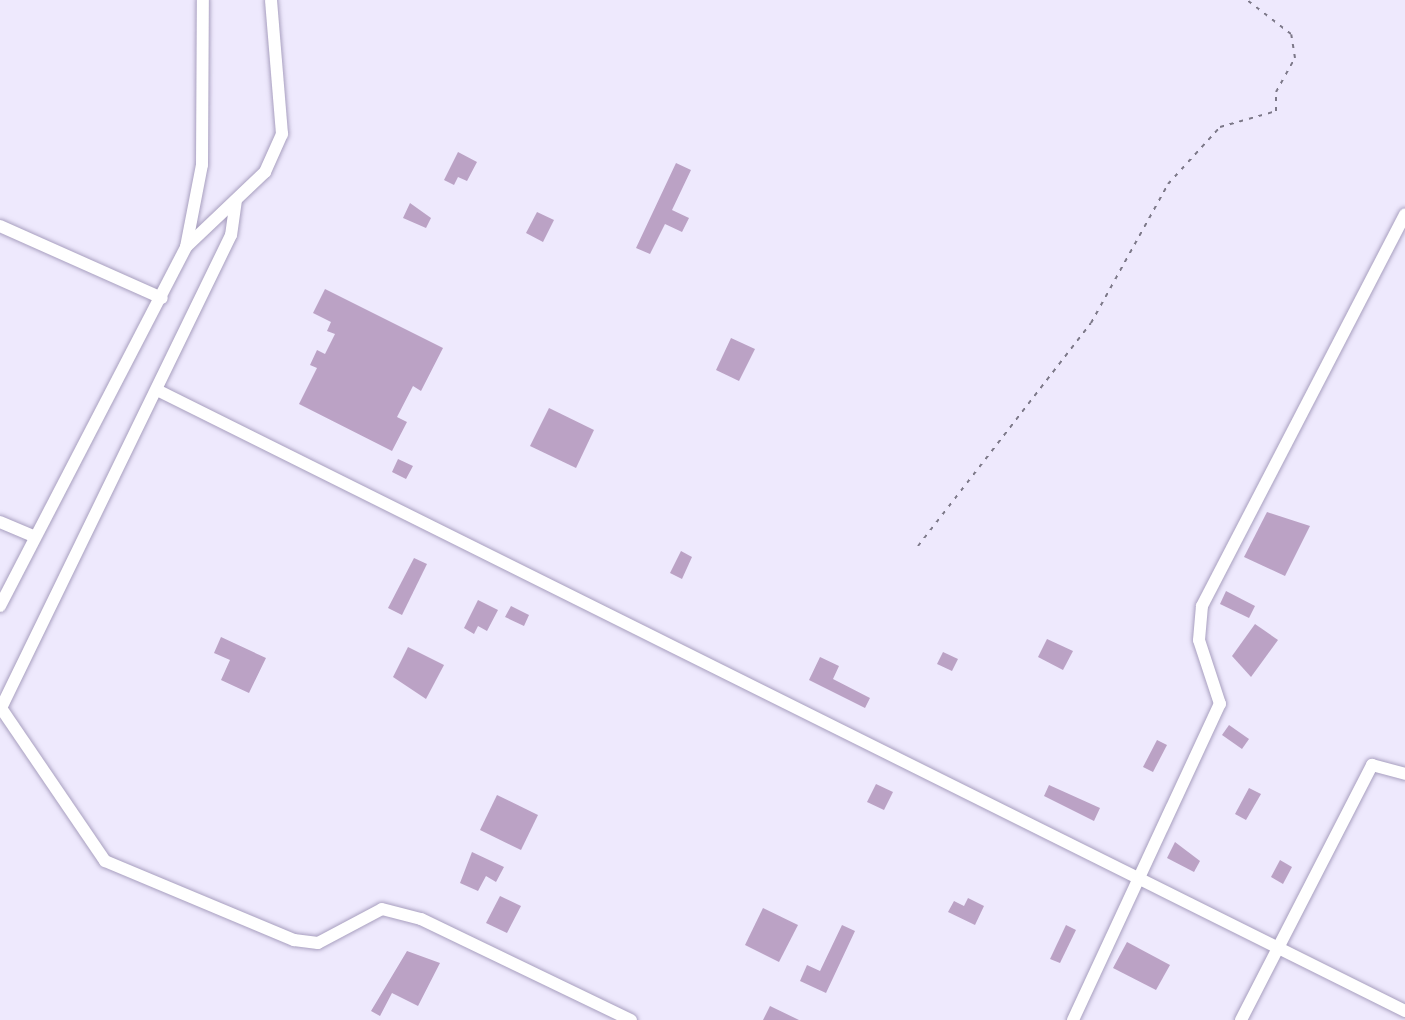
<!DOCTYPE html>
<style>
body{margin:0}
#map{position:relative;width:1405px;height:1020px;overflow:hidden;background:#eee9fd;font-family:Quicksand,sans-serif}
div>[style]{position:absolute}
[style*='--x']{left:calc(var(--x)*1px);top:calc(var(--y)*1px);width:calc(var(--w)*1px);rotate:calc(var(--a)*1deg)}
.building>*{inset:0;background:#bba2c5}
.path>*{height:2px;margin-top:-1px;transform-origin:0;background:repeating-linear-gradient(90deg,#7c7888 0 4px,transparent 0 10px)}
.roads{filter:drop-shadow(0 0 2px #a89fbf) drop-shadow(0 0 2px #a89fbf)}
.street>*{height:12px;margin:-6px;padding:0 6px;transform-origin:6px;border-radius:6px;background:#fff}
span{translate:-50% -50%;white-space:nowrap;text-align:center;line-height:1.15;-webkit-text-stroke:7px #fff;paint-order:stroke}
</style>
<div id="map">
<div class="building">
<div style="clip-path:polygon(458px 152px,477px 162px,467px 181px,458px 177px,454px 185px,444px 180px)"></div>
<div style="clip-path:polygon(676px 163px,691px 170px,672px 210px,689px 218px,682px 232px,665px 224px,650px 254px,636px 248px)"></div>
<div style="clip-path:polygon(410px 203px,431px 218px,426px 228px,403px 218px)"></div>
<div style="clip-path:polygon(537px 212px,554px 220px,543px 242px,526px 233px)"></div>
<div style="clip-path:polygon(325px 289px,443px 348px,421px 391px,413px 386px,397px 417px,407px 422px,392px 451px,299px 404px,317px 368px,310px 365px,317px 350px,325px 354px,335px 334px,327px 331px,331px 322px,313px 313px)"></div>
<div style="clip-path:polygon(731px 338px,755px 349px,739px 381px,716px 370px)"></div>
<div style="clip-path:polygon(549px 408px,594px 430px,576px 468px,530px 446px)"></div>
<div style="clip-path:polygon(398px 459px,413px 466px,406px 479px,392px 472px)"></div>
<div style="clip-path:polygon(1267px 512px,1310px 526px,1285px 576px,1244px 557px)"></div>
<div style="clip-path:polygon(681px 551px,692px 557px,682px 579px,670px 573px)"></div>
<div style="clip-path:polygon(414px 558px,427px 564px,402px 615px,388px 608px)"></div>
<div style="clip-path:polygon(1226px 591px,1255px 606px,1249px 618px,1220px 604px)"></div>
<div style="clip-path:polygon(478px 600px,498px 610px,487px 631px,478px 626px,474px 634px,464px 628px)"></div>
<div style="clip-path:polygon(511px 606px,529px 615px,524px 626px,505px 617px)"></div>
<div style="clip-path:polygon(1255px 624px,1278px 640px,1251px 677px,1232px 656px)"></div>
<div style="clip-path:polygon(221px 637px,266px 658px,249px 693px,221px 680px,230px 660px,214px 653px)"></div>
<div style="clip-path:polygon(1047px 639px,1073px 651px,1063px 670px,1038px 657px)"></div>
<div style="clip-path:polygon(408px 647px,444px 665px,426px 699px,393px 677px)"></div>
<div style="clip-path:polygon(943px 652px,958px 659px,952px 671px,937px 664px)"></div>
<div style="clip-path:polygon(820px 657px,839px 666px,833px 679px,870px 698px,865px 708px,809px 680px)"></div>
<div style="clip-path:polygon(1229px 725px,1249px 739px,1242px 749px,1222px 735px)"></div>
<div style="clip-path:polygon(1157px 740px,1167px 745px,1153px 772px,1143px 767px)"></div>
<div style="clip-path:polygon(876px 784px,893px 792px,884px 810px,867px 802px)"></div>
<div style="clip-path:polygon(1049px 785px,1100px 808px,1094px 821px,1044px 796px)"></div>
<div style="clip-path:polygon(1249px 788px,1261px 794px,1246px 820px,1235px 814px)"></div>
<div style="clip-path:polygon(497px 795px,538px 815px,521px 850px,480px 830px)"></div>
<div style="clip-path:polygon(1175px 842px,1200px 861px,1194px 872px,1167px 858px)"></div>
<div style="clip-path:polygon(472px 852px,504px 867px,496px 882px,486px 876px,478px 891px,460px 883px)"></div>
<div style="clip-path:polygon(1280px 860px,1292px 867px,1283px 884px,1271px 877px)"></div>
<div style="clip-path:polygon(500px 896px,521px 906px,507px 933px,486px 923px)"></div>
<div style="clip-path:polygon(968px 898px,984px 906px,975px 925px,948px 912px,954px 901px,964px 906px)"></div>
<div style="clip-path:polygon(763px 908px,798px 925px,779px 962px,745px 945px)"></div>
<div style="clip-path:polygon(842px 925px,855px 931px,826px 993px,800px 981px,807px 965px,820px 971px)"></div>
<div style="clip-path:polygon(1066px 925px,1076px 930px,1060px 963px,1050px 959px)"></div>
<div style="clip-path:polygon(1127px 942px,1170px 965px,1156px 990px,1113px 968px)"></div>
<div style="clip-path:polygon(407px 951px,440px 963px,418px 1006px,392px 993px,380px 1016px,371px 1011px)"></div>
<div style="clip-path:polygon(770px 1006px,799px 1020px,763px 1020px)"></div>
</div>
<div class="path">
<div style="--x:918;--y:546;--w:282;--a:-52.2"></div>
<div style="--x:1091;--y:323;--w:159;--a:-61"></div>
<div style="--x:1168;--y:184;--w:77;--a:-47.6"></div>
<div style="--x:1220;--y:127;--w:58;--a:-15.9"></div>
<div style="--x:1276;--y:111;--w:19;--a:-90"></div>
<div style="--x:1276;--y:92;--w:39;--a:-61"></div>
<div style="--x:1295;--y:58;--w:24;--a:-99"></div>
<div style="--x:1291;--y:34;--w:56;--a:-142.3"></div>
</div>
<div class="roads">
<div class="street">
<div style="--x:236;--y:200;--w:35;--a:98"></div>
<div style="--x:231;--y:235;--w:526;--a:115.93"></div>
<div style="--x:1;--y:708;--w:185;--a:55.8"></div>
<div style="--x:105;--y:861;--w:205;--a:22.7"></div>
<div style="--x:294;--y:940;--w:24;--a:7"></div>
<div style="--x:318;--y:943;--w:72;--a:-28"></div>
<div style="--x:382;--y:909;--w:40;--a:14.4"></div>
<div style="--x:421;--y:919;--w:233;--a:25.7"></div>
<div style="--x:0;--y:226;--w:177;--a:24"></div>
<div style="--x:186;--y:247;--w:109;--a:-43.5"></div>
<div style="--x:265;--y:172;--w:42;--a:-65.9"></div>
<div style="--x:282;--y:134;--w:134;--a:-94.7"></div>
<div style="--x:159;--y:391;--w:1392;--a:26.45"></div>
<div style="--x:0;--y:522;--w:38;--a:23"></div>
<div style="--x:0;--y:606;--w:404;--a:-62.6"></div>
<div style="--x:186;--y:247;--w:84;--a:-79"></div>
<div style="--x:202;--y:165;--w:165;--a:-89.7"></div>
<div style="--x:1073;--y:1020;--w:349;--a:-65.1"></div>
<div style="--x:1220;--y:704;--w:67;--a:-108.2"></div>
<div style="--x:1199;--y:640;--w:34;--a:-85"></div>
<div style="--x:1202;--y:606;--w:441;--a:-62.6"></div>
<div style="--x:1241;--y:1020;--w:287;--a:-62.8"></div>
<div style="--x:1372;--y:765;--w:34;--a:15"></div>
</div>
</div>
</div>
